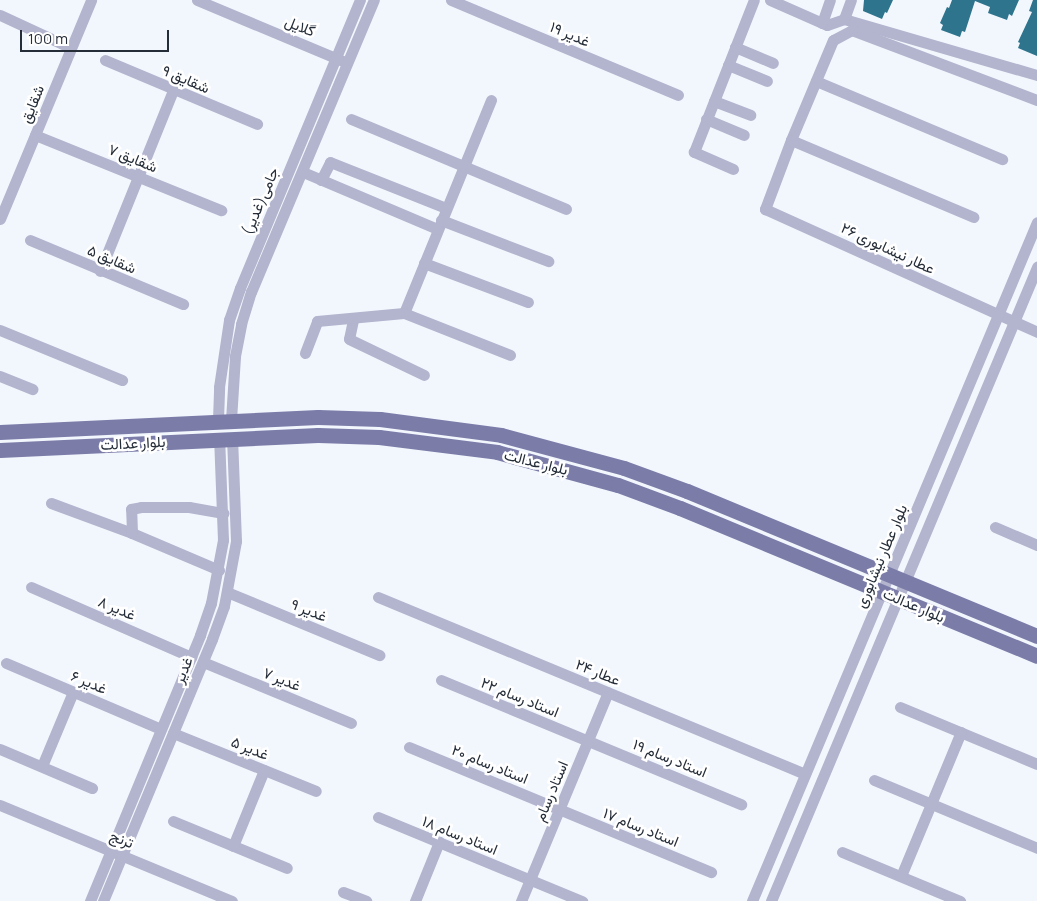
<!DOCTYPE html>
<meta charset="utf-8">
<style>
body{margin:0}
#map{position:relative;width:1037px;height:901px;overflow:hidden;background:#f2f7fd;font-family:Manrope,Vazirmatn,sans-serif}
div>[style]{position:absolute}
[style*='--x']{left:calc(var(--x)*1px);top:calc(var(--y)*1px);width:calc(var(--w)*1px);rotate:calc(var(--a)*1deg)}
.building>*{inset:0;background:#2e748d}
.minor>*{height:11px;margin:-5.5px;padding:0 5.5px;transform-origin:5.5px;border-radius:5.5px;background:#b3b4ce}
.major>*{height:15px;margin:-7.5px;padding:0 7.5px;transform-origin:7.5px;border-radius:7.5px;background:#7c7ca9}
span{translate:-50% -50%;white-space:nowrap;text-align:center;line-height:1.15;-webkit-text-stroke:5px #fff;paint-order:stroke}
.street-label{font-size:15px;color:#252d38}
.scale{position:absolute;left:20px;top:30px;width:149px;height:22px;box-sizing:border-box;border:2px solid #252d38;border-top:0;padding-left:6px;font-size:15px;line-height:18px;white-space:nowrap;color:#252d38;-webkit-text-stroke:4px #fff;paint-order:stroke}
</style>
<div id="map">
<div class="building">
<div style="clip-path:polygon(864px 0,893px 0,887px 13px,885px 12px,882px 19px,863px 11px)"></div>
<div style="clip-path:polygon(952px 0,1019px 0,1012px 16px,1009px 14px,1007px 20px,988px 13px,990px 7px,975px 1px,965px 32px,962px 31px,960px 37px,941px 30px,943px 25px,940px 23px,947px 7px,949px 8px)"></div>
<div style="clip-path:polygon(1033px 0,1037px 0,1037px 56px,1018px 48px,1020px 43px,1018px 42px,1032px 12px,1029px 11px)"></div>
</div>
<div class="minor">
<div style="--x:197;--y:0;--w:158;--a:22.7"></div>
<div style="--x:451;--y:0;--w:246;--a:22.7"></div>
<div style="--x:770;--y:0;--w:62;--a:23.7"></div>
<div style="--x:827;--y:25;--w:18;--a:-19"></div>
<div style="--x:0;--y:15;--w:78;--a:24.9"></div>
<div style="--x:844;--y:19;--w:201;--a:16.2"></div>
<div style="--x:844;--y:19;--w:20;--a:-70"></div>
<div style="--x:822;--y:23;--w:24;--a:-71"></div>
<div style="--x:735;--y:47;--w:41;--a:22.8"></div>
<div style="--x:105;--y:60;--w:165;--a:22.8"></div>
<div style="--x:728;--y:65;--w:42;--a:22.3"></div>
<div style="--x:816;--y:81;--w:202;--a:22.8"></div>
<div style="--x:491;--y:100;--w:230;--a:112.2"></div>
<div style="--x:404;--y:313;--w:114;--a:21.6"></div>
<div style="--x:1037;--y:100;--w:198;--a:-159.3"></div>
<div style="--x:852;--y:30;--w:21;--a:152"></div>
<div style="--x:833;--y:40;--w:108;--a:112.8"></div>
<div style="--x:791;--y:140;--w:74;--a:110.6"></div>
<div style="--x:765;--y:209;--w:299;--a:24.3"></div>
<div style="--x:714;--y:101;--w:39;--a:21"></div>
<div style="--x:351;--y:119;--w:233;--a:22.7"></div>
<div style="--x:706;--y:119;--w:41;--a:22.8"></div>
<div style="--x:35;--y:135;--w:201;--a:22"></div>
<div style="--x:791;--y:140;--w:198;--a:22.9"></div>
<div style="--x:733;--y:169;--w:43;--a:-156.4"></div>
<div style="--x:694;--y:152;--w:163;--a:-68.5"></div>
<div style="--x:303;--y:172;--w:146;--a:23"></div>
<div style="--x:321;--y:180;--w:20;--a:-63"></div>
<div style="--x:330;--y:162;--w:125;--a:21.6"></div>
<div style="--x:0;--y:219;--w:237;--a:-67.4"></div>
<div style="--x:441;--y:220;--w:115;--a:21"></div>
<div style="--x:30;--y:240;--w:166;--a:22.7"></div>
<div style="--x:424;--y:263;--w:111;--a:20.6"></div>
<div style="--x:100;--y:271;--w:195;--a:-68"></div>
<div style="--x:353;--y:320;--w:19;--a:102"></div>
<div style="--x:349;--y:339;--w:83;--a:25.6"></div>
<div style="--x:0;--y:330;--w:132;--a:22.3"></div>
<div style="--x:305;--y:353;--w:34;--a:-69"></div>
<div style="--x:317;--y:321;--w:87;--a:-5.3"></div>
<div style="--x:0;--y:376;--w:35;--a:22"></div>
<div style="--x:218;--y:420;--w:33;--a:-88"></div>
<div style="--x:219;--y:387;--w:68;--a:-81.5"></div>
<div style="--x:229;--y:320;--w:34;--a:-71"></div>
<div style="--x:240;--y:288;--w:312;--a:-67.4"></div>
<div style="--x:231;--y:420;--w:64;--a:-86.4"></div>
<div style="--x:235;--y:356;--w:33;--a:-79"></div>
<div style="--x:241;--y:324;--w:34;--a:-73"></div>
<div style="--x:251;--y:292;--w:317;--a:-67.2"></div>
<div style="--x:51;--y:503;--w:86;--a:20.3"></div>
<div style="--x:995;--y:527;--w:46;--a:23.2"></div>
<div style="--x:219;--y:570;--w:95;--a:-157"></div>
<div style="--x:132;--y:533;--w:24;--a:-92"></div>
<div style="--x:131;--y:509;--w:10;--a:-11"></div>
<div style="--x:141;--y:507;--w:48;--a:0"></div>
<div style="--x:189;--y:507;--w:35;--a:10"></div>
<div style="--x:31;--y:587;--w:175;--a:23.6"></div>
<div style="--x:227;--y:592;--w:165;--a:22.5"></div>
<div style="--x:378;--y:597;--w:462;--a:22.5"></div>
<div style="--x:203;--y:662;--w:160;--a:22.4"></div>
<div style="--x:6;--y:663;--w:168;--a:23.1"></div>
<div style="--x:441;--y:680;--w:325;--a:22.5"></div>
<div style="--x:900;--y:707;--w:148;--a:22.6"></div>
<div style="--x:173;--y:733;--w:154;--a:22.1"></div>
<div style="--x:409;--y:747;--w:327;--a:22.5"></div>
<div style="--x:0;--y:749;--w:100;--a:23"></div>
<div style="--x:42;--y:766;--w:80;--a:-67.3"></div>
<div style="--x:874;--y:780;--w:177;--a:22.6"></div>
<div style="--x:0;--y:805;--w:251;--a:22.5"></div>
<div style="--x:378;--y:817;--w:221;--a:22.4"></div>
<div style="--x:173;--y:821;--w:123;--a:22.4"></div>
<div style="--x:233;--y:846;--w:82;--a:-67.8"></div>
<div style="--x:842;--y:852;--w:128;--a:22.6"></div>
<div style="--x:901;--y:876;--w:156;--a:-67.4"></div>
<div style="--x:343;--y:892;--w:25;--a:21"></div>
<div style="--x:90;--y:901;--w:288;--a:-67.5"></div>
<div style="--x:200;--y:635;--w:34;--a:-71"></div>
<div style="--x:211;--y:603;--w:64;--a:-79.2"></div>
<div style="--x:223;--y:540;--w:102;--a:-92.2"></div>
<div style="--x:103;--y:901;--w:284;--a:-67.4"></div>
<div style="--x:212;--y:639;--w:35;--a:-70"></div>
<div style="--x:224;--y:606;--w:66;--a:-79.5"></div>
<div style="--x:236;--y:541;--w:103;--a:-92.2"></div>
<div style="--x:415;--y:901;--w:64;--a:-67.9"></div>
<div style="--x:521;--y:901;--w:226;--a:-67.4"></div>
<div style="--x:752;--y:901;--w:736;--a:-67.23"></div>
<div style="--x:771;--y:901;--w:688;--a:-67.24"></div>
</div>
<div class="major">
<div style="--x:0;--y:432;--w:318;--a:-2.7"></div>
<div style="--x:318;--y:417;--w:62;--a:1.8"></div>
<div style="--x:380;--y:419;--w:122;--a:7.5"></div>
<div style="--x:501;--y:435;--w:127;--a:15"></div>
<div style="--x:624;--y:468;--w:67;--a:20.1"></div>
<div style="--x:687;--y:491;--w:379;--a:22.5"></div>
<div style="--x:0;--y:450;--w:318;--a:-2.7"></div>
<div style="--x:318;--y:435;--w:61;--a:1.9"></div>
<div style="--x:379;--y:437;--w:119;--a:7.2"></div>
<div style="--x:497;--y:452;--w:125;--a:15.3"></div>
<div style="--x:618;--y:485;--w:66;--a:20.4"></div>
<div style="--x:680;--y:508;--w:386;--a:22.5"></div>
</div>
<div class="street-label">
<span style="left:300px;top:26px;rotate:22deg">گلایل</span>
<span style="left:570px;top:34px;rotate:23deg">غدیر ۱۹</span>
<span style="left:186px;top:79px;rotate:23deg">شقایق ۹</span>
<span style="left:32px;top:104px;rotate:-68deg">شقایق</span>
<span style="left:133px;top:158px;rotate:22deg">شقایق ۷</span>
<span style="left:260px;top:201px;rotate:-67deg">جامی(غدیر)</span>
<span style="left:888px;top:248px;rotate:25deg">عطار نیشابوری ۲۶</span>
<span style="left:112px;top:259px;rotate:23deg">شقایق ۵</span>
<span style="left:133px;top:443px;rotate:-3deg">بلوار عدالت</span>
<span style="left:536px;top:462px;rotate:14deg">بلوار عدالت</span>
<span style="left:881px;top:556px;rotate:-67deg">بلوار عطار نیشابوری</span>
<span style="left:914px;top:605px;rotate:23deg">بلوار عدالت</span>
<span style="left:117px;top:608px;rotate:23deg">غدیر ۸</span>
<span style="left:309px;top:610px;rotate:22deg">غدیر ۹</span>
<span style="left:183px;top:670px;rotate:-67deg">غدیر</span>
<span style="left:598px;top:672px;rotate:22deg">عطار ۲۴</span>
<span style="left:282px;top:679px;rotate:22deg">غدیر ۷</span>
<span style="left:89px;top:682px;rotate:23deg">غدیر ۶</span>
<span style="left:520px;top:697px;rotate:22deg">استاد رسام ۲۲</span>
<span style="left:250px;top:748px;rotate:22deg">غدیر ۵</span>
<span style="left:670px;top:758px;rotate:22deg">استاد رسام ۱۹</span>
<span style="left:490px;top:764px;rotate:22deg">استاد رسام ۲۰</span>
<span style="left:551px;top:791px;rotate:-67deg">استاد رسام</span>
<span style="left:641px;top:827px;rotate:22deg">استاد رسام ۱۷</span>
<span style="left:460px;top:835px;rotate:22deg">استاد رسام ۱۸</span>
<span style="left:122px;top:839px;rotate:22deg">ترنج</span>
</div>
<div class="scale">100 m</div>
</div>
